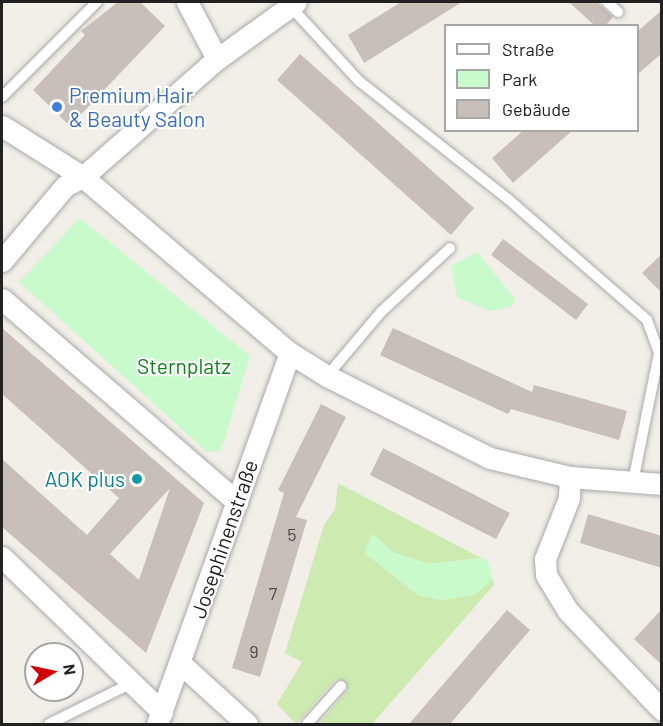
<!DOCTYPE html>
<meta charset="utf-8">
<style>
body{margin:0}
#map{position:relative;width:663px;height:726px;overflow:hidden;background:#f2efe9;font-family:Barlow,sans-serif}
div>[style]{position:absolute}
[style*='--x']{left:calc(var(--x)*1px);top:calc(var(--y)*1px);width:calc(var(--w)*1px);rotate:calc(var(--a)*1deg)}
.grass>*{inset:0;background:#cdebb0}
.park>*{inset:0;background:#c8facc}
.building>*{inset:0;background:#c7bfb8}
.roads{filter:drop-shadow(0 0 2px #a9a9a9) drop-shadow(0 0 2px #a9a9a9)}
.service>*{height:10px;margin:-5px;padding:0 5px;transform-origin:5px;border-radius:5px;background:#fff}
.minor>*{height:21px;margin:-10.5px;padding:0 10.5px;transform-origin:10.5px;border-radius:10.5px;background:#fff}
.dots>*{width:16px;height:16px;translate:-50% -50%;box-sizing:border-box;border:3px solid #fff;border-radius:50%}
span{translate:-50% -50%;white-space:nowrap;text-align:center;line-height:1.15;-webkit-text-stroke:4.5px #fff;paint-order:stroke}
.number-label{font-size:18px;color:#4b4948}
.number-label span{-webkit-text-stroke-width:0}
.shop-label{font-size:21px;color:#366cbe}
.left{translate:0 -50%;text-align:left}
.park-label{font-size:21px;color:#0c8416}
.culture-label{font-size:21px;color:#0d838f}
.right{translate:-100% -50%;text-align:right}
.street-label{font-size:21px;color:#222}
.frame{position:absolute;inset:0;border:3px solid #222;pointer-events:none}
.legend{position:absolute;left:444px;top:24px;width:195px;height:108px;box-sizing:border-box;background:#fff;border:2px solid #a7a7a7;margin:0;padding:8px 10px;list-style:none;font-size:18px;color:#222}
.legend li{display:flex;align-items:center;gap:12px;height:30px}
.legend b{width:30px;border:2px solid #a7a7a7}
.north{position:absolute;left:24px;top:642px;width:60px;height:60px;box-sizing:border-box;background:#fff;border:2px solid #a7a7a7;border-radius:50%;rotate:81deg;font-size:16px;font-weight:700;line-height:24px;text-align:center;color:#222}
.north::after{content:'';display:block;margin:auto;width:21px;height:27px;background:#d40000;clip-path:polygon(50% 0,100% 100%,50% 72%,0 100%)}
</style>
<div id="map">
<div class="grass">
<div style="clip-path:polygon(338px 483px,481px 558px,429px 564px,395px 553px,372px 535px,365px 553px,418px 595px,442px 600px,473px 595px,493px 579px,494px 585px,372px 724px,319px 724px,348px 689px,336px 679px,296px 724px,277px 704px,302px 662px,285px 653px,324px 525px,335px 509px)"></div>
</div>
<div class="park">
<div style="clip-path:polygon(80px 218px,250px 356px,221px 451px,207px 452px,19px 282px)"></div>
<div style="clip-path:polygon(477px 252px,515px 299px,511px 307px,489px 311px,457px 297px,451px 266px)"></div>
<div style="clip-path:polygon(372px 534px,395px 553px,429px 564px,481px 558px,488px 561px,493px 579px,474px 595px,441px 600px,418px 595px,365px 553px)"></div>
</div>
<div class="building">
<div style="clip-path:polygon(118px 2px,140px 2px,165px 26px,70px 126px,33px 90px,85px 35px,81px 31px)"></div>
<div style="clip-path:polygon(401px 2px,462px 2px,364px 63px,348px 35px)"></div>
<div style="clip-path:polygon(569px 2px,597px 2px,613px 17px,605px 26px,595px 26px)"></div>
<div style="clip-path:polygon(662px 10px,662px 53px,638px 74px,638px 31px)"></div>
<div style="clip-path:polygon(300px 54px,474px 208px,451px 235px,277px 80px)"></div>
<div style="clip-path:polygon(524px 130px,573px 130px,513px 183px,492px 158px)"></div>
<div style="clip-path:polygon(503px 239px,588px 304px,576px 320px,491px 255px)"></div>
<div style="clip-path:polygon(662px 254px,662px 293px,642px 273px)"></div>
<div style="clip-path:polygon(evenodd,2px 328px,204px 503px,146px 653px,2px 527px,2px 459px,87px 535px,119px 498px,2px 394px,2px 328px,170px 488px,139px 580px,110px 554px,170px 488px)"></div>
<div style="clip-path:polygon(393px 328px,532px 392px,534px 385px,627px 411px,619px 440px,511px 409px,508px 414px,380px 355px)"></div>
<div style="clip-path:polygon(321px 404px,346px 417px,296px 517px,307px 520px,260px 677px,232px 668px,284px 493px,278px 490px)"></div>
<div style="clip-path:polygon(383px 448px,510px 513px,496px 539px,370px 475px)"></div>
<div style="clip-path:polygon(588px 514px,662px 536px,662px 568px,580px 543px)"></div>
<div style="clip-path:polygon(662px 609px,662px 665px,634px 639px)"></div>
<div style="clip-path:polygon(507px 610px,530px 630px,450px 724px,409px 724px)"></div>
</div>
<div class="roads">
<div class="service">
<div style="--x:607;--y:2;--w:15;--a:42"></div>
<div style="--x:290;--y:6;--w:102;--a:47.4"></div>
<div style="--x:359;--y:81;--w:190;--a:38.4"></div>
<div style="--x:508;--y:199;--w:184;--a:41"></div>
<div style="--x:647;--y:320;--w:35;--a:70"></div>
<div style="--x:659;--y:353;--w:132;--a:101.4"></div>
<div style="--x:2;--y:97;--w:134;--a:-45"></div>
<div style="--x:327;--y:376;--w:84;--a:-49.8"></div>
<div style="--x:381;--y:312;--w:94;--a:-42.8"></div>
<div style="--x:49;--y:724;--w:93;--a:-26.3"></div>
<div style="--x:307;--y:724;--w:51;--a:-48.2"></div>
</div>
<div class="minor">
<div style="--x:187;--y:2;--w:64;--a:62.2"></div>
<div style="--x:2;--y:126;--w:96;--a:32.2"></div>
<div style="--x:83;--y:177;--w:272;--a:40.4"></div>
<div style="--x:290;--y:353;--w:44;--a:31.9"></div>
<div style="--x:327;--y:376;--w:182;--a:26.7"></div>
<div style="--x:490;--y:458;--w:82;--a:13.4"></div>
<div style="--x:570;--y:477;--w:92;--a:4.4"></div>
<div style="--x:2;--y:261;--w:98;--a:-50"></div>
<div style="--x:65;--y:186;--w:20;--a:-27"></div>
<div style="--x:83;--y:177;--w:179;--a:-41.4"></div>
<div style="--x:217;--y:59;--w:97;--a:-35.8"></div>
<div style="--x:2;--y:299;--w:311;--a:40.8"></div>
<div style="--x:570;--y:477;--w:21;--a:93"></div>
<div style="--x:569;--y:498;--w:66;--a:111.5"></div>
<div style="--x:545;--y:559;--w:16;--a:86"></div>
<div style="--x:546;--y:575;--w:42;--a:58.6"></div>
<div style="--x:568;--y:611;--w:137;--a:46.5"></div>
<div style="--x:2;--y:557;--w:223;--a:44.1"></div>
<div style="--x:180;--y:663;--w:91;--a:42.3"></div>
<div style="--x:157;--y:724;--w:394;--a:-70.3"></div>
</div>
</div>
<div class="dots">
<div style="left:57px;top:107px;background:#3f7fe0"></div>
<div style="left:137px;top:479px;background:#0f9aa8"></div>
</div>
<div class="number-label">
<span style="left:292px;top:534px">5</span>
<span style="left:273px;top:593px">7</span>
<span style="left:254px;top:651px">9</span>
</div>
<div class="shop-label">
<span class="left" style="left:69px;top:107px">Premium Hair<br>&amp; Beauty Salon</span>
</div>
<div class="park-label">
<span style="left:184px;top:366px">Sternplatz</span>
</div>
<div class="culture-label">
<span class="right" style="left:125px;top:479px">AOK plus</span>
</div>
<div class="street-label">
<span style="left:224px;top:539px;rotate:-71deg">Josephinenstraße</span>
</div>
<div class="frame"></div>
<ul class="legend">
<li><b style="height:8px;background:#fff"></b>Straße</li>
<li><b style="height:16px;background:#c8facc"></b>Park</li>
<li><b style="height:16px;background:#c7bfb8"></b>Gebäude</li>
</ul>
<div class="north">N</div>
</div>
